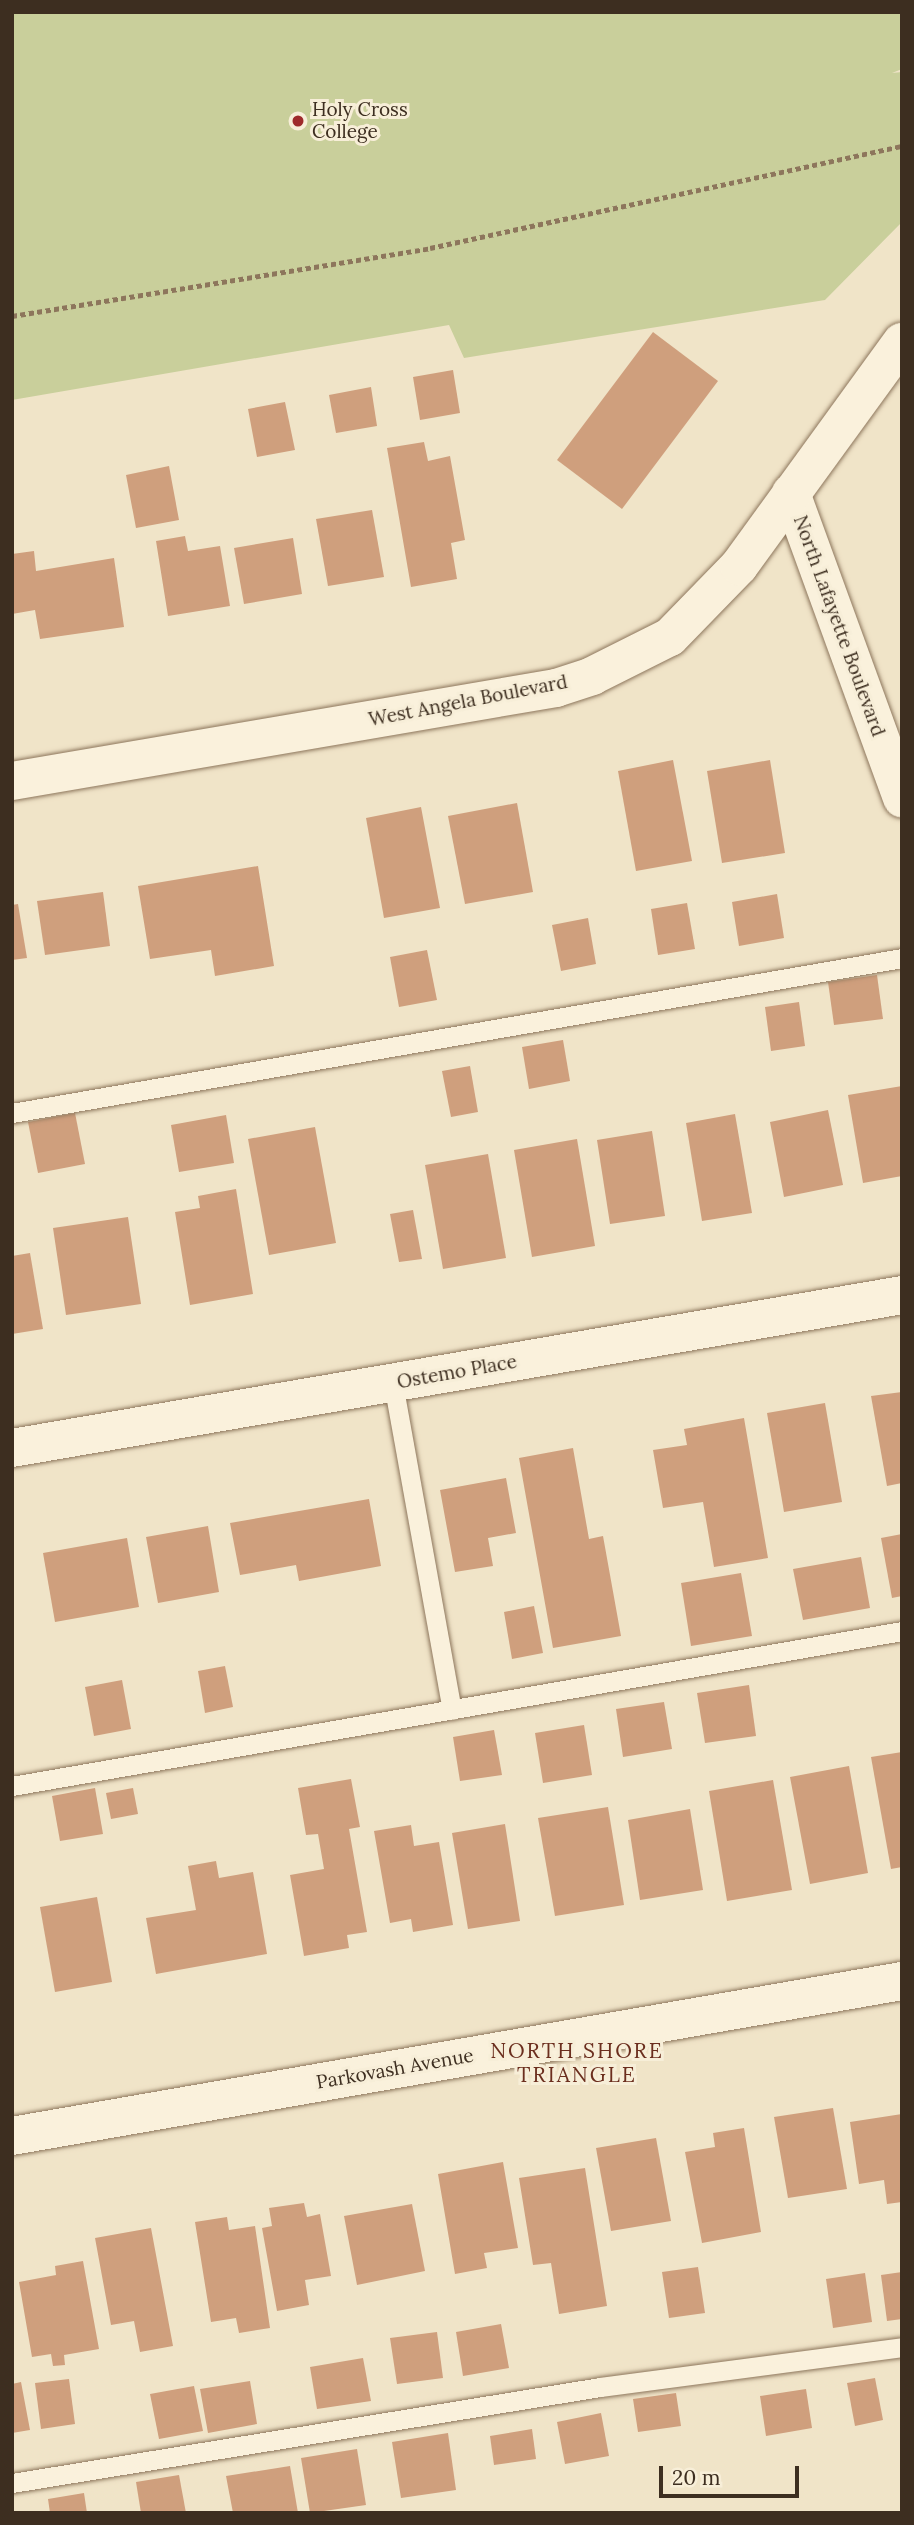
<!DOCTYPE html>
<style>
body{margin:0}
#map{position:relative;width:914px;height:2525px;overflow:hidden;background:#f0e4c8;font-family:Lora,serif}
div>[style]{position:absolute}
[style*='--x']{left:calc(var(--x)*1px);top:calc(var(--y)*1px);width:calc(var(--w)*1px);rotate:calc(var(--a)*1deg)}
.green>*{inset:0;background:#c9cf9b}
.building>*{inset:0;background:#cf9f7d}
.path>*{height:4.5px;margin-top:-2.25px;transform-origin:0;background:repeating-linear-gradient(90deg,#8d765c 0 5px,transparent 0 8.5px)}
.roads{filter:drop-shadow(0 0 2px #8d765c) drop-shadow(0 0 2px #8d765c)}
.lane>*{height:19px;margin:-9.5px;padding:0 9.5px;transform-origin:9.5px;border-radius:9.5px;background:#faf1dc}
.street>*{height:38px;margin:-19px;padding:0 19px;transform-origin:19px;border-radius:19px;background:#faf1dc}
.secondary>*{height:38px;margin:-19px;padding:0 19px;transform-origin:19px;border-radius:19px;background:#faf1dc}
.dots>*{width:19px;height:19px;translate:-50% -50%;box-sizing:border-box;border:4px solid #f7eed8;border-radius:50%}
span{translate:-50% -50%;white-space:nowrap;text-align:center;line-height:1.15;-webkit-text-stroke:6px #f7eed8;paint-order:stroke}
.poi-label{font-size:19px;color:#3d2e20}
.left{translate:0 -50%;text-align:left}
.street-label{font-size:19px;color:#3d2e20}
.neighbourhood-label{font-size:21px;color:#6b2e1e;letter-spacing:2px}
.frame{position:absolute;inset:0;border:14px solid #3d2e20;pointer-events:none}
.scale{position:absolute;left:659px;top:2466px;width:140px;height:32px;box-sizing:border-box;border:4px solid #3d2e20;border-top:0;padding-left:9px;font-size:21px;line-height:24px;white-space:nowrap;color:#3d2e20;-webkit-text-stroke:5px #f7eed8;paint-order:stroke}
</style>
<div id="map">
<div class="green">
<div style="clip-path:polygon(12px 12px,902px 12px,902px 69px,892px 73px,902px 72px,902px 222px,825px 300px,464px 358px,449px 325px,12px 400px)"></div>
</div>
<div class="building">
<div style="clip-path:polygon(653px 332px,718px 381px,622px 509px,557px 460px)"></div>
<div style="clip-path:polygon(453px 370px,460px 413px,420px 420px,413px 377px)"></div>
<div style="clip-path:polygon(371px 387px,377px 426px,336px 433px,329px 395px)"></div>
<div style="clip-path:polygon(285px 402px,295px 450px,257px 457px,248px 409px)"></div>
<div style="clip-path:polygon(424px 442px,428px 461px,450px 456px,465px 540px,451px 543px,457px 579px,411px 587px,387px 448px)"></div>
<div style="clip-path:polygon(169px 466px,179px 520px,136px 528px,126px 475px)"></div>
<div style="clip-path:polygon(372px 510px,384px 577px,328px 586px,316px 519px)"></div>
<div style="clip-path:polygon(185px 536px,188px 551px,220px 546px,230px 606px,168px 616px,156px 541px)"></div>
<div style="clip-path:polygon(293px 538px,302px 594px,244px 604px,234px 548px)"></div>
<div style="clip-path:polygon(34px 551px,36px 571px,114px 558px,124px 627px,40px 639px,35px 610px,12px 614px,12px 554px)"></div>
<div style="clip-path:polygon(673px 760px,692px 861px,636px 871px,618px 771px)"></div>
<div style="clip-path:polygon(770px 760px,785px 853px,722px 863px,707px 771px)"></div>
<div style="clip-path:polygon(517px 803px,533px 892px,465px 904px,448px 816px)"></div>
<div style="clip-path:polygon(421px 807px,440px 908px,384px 918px,366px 818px)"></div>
<div style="clip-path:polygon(258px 866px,274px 966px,215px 976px,211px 950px,150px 959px,138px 886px)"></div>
<div style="clip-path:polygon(103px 892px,110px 946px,45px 955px,37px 901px)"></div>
<div style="clip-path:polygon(777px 894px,784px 938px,739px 946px,732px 902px)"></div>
<div style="clip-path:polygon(687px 903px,695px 949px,658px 955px,651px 909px)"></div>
<div style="clip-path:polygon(18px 904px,27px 958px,12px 960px,12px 905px)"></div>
<div style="clip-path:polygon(588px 918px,596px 964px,561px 971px,552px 925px)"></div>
<div style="clip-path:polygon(427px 950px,437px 1000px,399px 1007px,390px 957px)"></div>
<div style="clip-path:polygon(877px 975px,883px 1019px,834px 1025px,828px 982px)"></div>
<div style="clip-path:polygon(799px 1002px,805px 1046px,771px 1051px,765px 1007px)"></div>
<div style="clip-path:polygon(563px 1040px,570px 1081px,529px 1089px,522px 1047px)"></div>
<div style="clip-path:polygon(470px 1066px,478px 1112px,451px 1117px,442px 1071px)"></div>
<div style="clip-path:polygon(902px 1086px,902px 1176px,863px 1183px,848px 1095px)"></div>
<div style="clip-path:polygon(828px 1110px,843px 1185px,784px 1197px,770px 1122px)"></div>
<div style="clip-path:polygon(75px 1113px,85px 1164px,38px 1173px,28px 1122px)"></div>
<div style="clip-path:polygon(735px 1114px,752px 1213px,702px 1221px,686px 1123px)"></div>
<div style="clip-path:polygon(226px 1115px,234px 1163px,179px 1172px,171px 1125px)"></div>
<div style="clip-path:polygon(315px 1127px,336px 1243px,269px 1255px,248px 1139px)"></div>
<div style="clip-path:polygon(652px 1131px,665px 1216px,610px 1224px,597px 1140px)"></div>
<div style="clip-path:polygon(577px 1139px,595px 1246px,532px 1257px,514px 1150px)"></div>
<div style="clip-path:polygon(488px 1154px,506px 1258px,443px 1269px,425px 1165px)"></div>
<div style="clip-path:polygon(236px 1189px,253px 1294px,190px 1305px,175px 1212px,200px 1208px,198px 1196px)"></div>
<div style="clip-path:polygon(413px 1210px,422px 1259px,399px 1262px,390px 1214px)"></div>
<div style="clip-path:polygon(128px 1217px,141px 1304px,66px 1315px,53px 1228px)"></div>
<div style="clip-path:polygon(30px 1253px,43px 1329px,12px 1334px,12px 1256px)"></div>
<div style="clip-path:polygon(902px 1392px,902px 1483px,887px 1486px,871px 1396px)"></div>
<div style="clip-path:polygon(825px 1403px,842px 1502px,784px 1512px,767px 1413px)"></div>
<div style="clip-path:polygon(744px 1418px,768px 1558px,714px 1567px,703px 1502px,663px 1508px,653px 1450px,687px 1445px,684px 1429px)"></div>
<div style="clip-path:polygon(573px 1448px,589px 1539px,603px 1536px,621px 1636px,553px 1648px,519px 1458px)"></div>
<div style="clip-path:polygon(506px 1478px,516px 1533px,488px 1538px,493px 1566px,455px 1572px,440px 1490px)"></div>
<div style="clip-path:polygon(369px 1499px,381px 1566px,299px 1581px,296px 1565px,240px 1575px,230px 1523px)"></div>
<div style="clip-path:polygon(208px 1526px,219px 1592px,158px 1603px,146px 1537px)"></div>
<div style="clip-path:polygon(902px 1534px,902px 1596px,892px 1598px,881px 1538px)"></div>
<div style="clip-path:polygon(127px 1538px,139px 1607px,55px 1622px,43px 1553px)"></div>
<div style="clip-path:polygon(861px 1557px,870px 1608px,803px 1620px,793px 1569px)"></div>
<div style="clip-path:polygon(741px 1573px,752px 1636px,691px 1646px,681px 1583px)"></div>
<div style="clip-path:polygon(534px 1606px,543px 1653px,512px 1659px,504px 1612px)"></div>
<div style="clip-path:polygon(225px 1666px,233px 1707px,205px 1713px,198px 1671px)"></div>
<div style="clip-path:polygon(122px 1680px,131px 1729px,94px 1736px,85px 1687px)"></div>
<div style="clip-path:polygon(749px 1685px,756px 1736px,705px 1743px,697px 1693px)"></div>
<div style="clip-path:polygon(664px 1702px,672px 1749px,623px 1757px,616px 1709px)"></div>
<div style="clip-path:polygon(584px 1725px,592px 1775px,543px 1783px,535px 1733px)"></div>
<div style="clip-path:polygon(494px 1730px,502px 1775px,460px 1781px,453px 1737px)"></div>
<div style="clip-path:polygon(902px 1752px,902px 1867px,891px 1869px,871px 1757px)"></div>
<div style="clip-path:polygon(849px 1766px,868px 1873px,810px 1884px,790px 1777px)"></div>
<div style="clip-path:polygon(351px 1779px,360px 1827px,349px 1829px,367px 1932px,347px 1935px,349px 1948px,304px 1956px,290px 1875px,324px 1869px,318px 1834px,306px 1835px,298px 1788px)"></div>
<div style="clip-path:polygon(773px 1780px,792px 1890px,727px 1901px,709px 1791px)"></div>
<div style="clip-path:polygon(95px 1788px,103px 1834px,60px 1841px,52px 1796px)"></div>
<div style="clip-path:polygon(133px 1788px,138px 1814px,111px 1819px,106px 1793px)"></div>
<div style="clip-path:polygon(608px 1807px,624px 1905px,555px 1916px,538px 1818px)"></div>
<div style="clip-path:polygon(690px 1809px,703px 1890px,640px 1900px,628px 1820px)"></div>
<div style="clip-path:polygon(505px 1824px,520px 1921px,468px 1929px,452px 1833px)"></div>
<div style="clip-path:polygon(411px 1825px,414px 1846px,439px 1842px,453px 1925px,413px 1932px,411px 1919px,390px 1923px,374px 1831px)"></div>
<div style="clip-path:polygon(216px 1861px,219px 1878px,253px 1872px,267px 1954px,156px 1974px,146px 1918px,196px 1910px,188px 1866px)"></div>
<div style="clip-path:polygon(97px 1897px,112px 1982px,55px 1992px,40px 1907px)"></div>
<div style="clip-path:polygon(833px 2108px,847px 2189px,788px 2198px,774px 2117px)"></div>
<div style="clip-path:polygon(902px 2114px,902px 2202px,887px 2204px,884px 2180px,859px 2184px,850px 2122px)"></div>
<div style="clip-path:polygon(744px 2128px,761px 2232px,702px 2243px,685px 2152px,715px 2147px,713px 2133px)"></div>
<div style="clip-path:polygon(656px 2138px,671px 2221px,611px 2231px,596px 2148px)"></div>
<div style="clip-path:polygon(503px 2162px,518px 2248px,484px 2253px,487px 2268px,455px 2274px,438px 2174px)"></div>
<div style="clip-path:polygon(585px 2168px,607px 2306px,559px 2314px,551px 2263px,533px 2265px,519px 2178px)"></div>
<div style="clip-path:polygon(304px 2203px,307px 2217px,320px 2214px,331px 2276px,305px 2280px,309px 2305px,277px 2311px,262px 2228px,272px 2226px,269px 2208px)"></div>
<div style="clip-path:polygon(412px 2204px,425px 2271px,357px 2285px,344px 2216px)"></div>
<div style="clip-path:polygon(227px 2217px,229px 2230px,255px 2226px,270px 2328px,239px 2333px,236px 2318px,211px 2322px,195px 2222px)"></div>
<div style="clip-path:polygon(151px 2228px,173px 2346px,140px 2352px,134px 2321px,111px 2325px,95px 2238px)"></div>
<div style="clip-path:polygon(83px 2261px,99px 2349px,64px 2355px,65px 2365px,53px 2366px,51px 2354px,32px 2357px,19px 2282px,56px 2275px,55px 2266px)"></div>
<div style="clip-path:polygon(698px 2267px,705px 2313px,669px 2318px,662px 2272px)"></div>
<div style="clip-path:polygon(902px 2272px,902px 2319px,887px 2321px,881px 2275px)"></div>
<div style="clip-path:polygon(865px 2273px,872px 2322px,833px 2328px,826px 2279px)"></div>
<div style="clip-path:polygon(501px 2324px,509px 2368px,463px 2376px,456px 2332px)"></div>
<div style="clip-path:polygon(437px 2332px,443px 2378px,397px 2384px,390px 2338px)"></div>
<div style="clip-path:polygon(363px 2358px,371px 2401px,317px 2409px,310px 2367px)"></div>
<div style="clip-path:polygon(875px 2378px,883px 2420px,855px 2426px,847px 2383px)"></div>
<div style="clip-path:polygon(69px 2379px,75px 2424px,41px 2429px,35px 2383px)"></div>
<div style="clip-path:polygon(250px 2381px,257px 2424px,208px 2433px,200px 2389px)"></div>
<div style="clip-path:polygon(21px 2382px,30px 2430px,12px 2433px,12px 2384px)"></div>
<div style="clip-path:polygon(194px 2386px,203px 2431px,159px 2439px,150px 2394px)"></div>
<div style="clip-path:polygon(806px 2389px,812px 2428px,766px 2436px,760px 2396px)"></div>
<div style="clip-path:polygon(676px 2393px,681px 2426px,638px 2432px,633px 2399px)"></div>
<div style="clip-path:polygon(601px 2413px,609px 2456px,565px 2464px,557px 2422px)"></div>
<div style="clip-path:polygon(532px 2429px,536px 2459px,494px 2465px,490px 2436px)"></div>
<div style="clip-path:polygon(448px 2433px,456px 2490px,401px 2498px,392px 2442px)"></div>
<div style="clip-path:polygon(357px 2449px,366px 2505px,310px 2513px,301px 2458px)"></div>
<div style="clip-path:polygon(290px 2466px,298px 2513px,233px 2513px,226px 2476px)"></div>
<div style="clip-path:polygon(179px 2475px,186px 2513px,141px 2513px,136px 2482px)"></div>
<div style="clip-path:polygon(84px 2493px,87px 2513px,50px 2513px,48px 2499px)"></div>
</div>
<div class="path">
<div style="--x:12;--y:316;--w:423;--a:-9.2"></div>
<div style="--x:430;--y:248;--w:483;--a:-12.2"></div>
</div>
<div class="roads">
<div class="lane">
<div style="--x:12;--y:1113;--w:903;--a:-9.88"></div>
<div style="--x:393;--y:1383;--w:332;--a:79.8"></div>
<div style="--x:12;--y:1786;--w:903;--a:-9.88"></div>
<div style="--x:12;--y:2483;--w:596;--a:-9.27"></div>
<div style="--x:600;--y:2387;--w:305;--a:-7.5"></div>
</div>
<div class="street">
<div style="--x:791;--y:493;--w:325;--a:70"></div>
<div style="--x:12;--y:1448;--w:903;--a:-9.75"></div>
<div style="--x:12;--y:2136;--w:903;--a:-9.88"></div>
</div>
<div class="secondary">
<div style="--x:12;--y:781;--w:552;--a:-9.7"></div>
<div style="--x:556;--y:688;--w:38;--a:-18"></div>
<div style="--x:592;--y:676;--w:87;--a:-26.6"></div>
<div style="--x:670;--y:637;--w:99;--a:-45.8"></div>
<div style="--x:739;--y:566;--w:277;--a:-54"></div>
</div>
</div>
<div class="dots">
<div style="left:298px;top:121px;background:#9e2a2b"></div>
</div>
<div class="poi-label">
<span class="left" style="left:312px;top:121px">Holy Cross<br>College</span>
</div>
<div class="street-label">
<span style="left:839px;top:626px;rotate:70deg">North Lafayette Boulevard</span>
<span style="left:468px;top:701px;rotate:-11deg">West Angela Boulevard</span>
<span style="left:457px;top:1372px;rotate:-10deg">Ostemo Place</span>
<span style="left:395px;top:2069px;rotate:-10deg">Parkovash Avenue</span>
</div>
<div class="neighbourhood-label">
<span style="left:577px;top:2063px">NORTH SHORE<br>TRIANGLE</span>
</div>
<div class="frame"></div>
<div class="scale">20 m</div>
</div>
